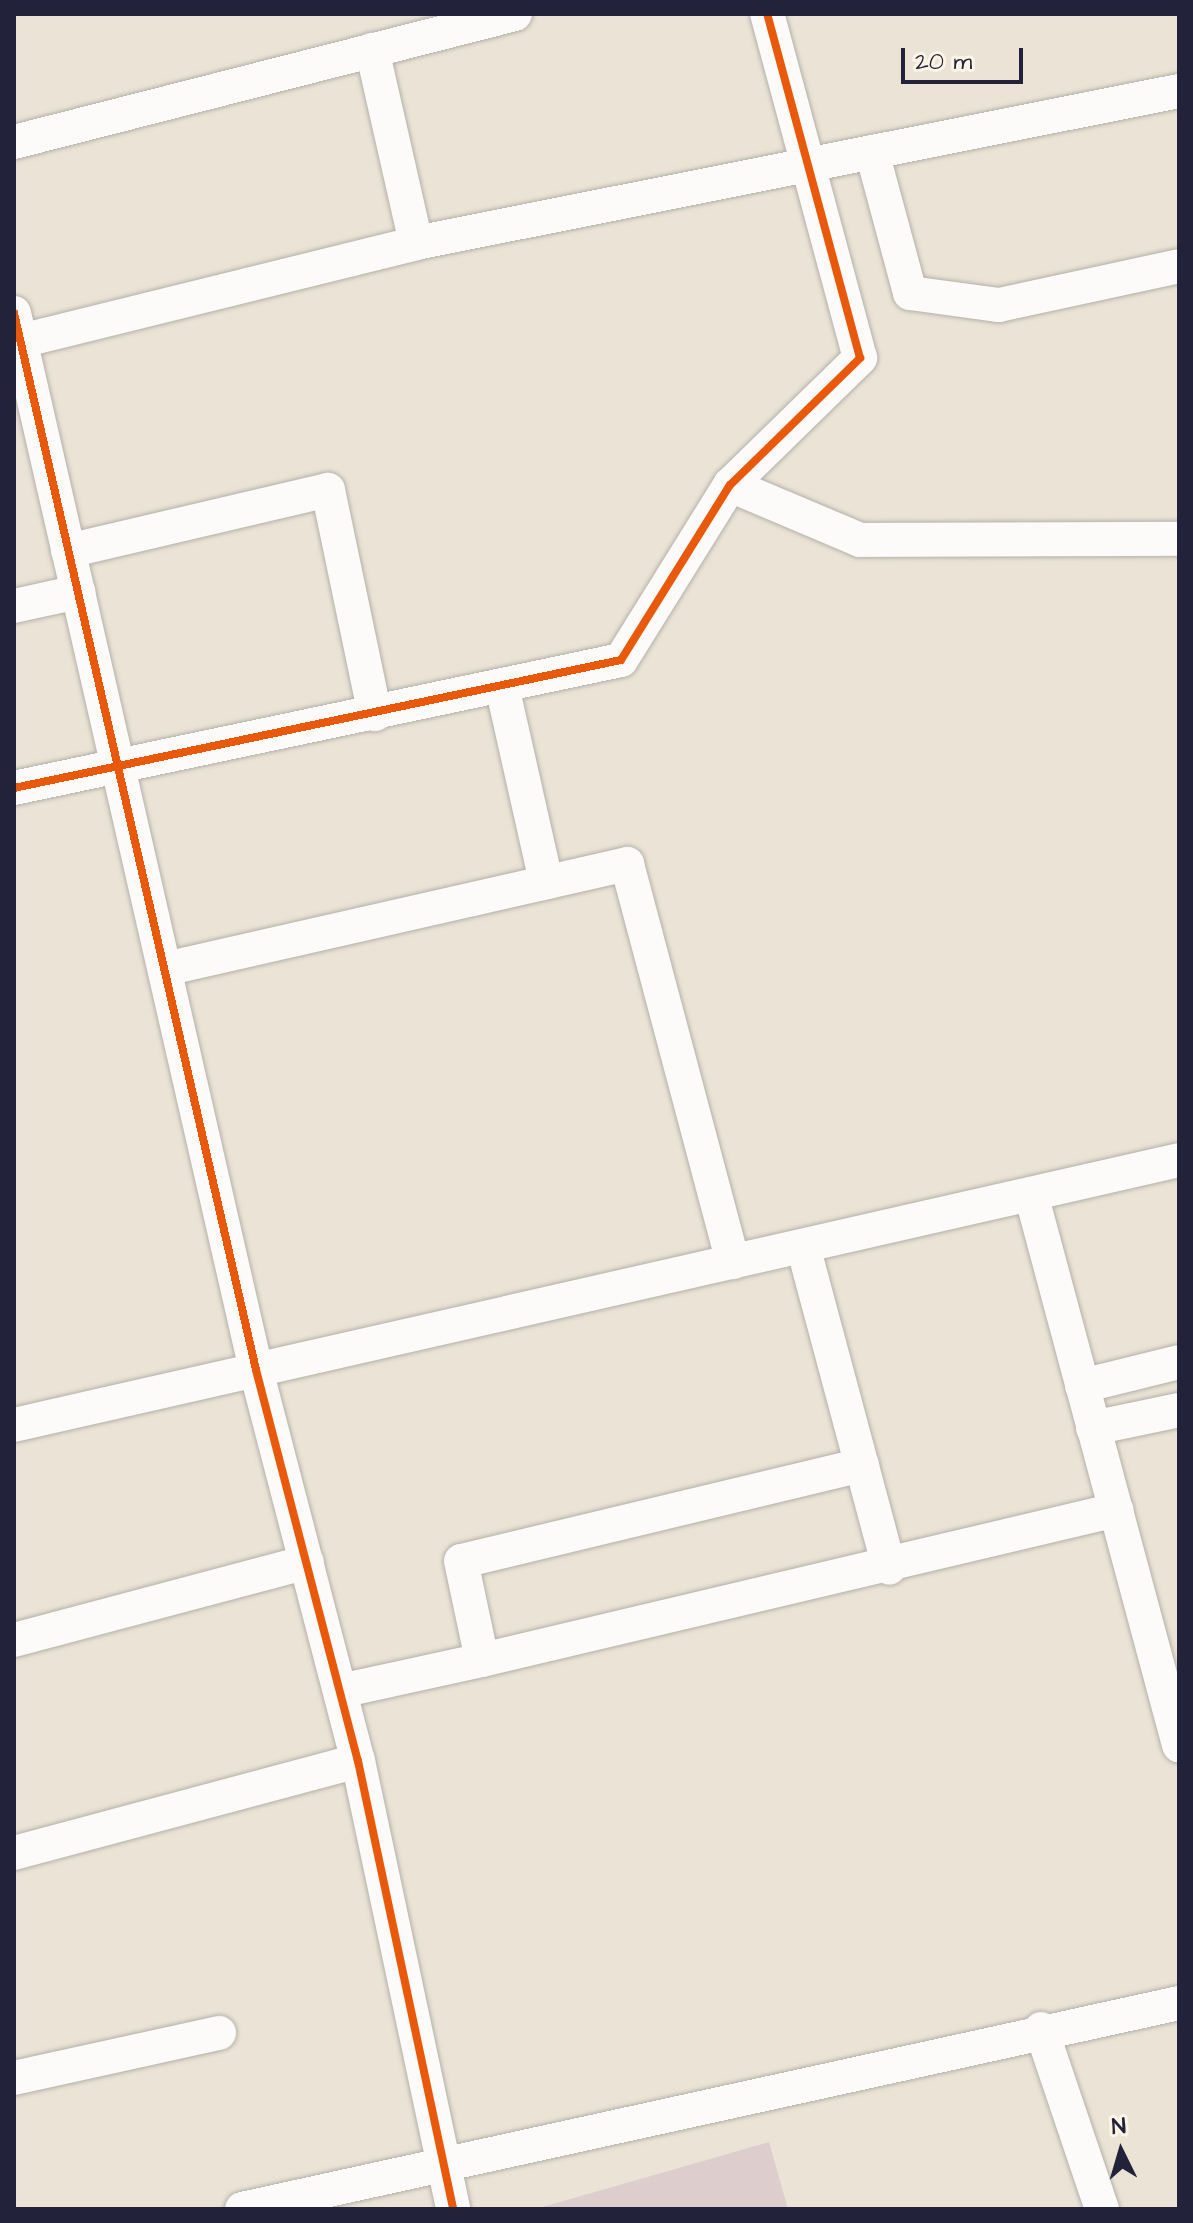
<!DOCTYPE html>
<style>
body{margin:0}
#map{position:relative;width:1193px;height:2223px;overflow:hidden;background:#ebe4d6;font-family:"Architects Daughter",sans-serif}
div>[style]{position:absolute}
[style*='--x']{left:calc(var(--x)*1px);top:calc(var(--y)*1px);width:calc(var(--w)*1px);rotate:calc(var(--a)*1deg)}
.building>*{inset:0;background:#decdcd}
.roads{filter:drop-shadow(0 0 2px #b5b0aa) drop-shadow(0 0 2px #b5b0aa)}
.minor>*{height:34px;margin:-17px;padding:0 17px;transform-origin:17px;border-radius:17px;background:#fcfbf9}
.cycleway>*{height:8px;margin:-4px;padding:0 4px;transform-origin:4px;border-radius:4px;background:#e8590c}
span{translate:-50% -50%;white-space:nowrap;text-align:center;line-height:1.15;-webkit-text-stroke:6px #fcf5e5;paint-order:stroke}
.frame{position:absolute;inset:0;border:16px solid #22223b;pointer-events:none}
.north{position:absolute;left:1081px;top:2111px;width:80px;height:80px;-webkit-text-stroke:6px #fcf5e5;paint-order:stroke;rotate:355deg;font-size:22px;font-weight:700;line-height:32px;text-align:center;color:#22223b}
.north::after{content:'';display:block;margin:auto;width:28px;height:36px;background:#22223b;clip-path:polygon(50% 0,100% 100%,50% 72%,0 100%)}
.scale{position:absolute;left:901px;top:48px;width:122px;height:36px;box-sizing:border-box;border:4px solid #22223b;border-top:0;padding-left:10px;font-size:24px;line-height:28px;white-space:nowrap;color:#22223b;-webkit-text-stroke:6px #fcf5e5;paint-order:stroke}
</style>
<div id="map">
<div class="building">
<div style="clip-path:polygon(769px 2142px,788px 2209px,539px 2209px,539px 2208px)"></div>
</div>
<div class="roads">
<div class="minor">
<div style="--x:14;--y:142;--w:517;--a:-14.33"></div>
<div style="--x:872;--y:152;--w:146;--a:74.9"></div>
<div style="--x:910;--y:293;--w:90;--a:7.7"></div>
<div style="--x:999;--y:305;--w:184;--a:-12.2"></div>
<div style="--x:416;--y:243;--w:778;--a:-11.27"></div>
<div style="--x:14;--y:313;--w:1084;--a:77.1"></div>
<div style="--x:256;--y:1370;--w:404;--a:75.4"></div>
<div style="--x:358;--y:1761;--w:458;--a:78"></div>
<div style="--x:21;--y:341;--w:407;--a:-13.9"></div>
<div style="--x:416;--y:243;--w:198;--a:-102.8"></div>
<div style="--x:730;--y:485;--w:141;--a:22.9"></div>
<div style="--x:860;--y:540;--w:319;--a:-0.2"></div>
<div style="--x:68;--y:551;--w:267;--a:-13.2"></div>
<div style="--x:328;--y:490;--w:229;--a:78.2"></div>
<div style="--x:14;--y:606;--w:66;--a:-12.3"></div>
<div style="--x:502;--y:686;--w:201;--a:77.3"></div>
<div style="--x:14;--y:788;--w:620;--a:-11.91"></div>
<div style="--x:621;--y:660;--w:206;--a:-58.1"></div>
<div style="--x:730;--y:485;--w:182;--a:-44.3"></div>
<div style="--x:860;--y:358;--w:356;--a:-105.1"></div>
<div style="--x:165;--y:969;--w:474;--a:-12.8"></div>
<div style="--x:627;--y:864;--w:412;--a:75.1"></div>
<div style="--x:1031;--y:1194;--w:571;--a:74.97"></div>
<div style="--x:803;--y:1246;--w:333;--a:75"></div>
<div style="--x:1082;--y:1386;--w:100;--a:-13.9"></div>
<div style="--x:14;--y:1425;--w:1195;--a:-12.81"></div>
<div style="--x:1093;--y:1428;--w:88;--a:-11.8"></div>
<div style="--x:862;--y:1465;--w:412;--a:166.5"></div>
<div style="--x:461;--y:1561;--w:101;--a:78"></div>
<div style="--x:482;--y:1660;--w:652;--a:-13.31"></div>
<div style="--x:14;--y:1640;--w:303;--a:-14.9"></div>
<div style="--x:340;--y:1691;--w:145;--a:-12.3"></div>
<div style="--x:14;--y:1853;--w:356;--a:-15"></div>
<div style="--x:1041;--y:2029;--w:190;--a:71.3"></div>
<div style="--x:14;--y:2078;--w:210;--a:-12.4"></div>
<div style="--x:242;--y:2209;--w:959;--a:-12.4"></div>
</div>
</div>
<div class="cycleway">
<div style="--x:14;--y:313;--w:1084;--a:77.1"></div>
<div style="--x:256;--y:1370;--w:404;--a:75.4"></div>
<div style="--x:358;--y:1761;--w:458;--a:78"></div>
<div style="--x:14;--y:788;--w:620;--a:-11.91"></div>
<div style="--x:621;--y:660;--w:206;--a:-58.1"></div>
<div style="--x:730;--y:485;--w:182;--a:-44.3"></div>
<div style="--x:860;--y:358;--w:356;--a:-105.1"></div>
</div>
<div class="frame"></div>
<div class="north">N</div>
<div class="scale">20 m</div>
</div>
